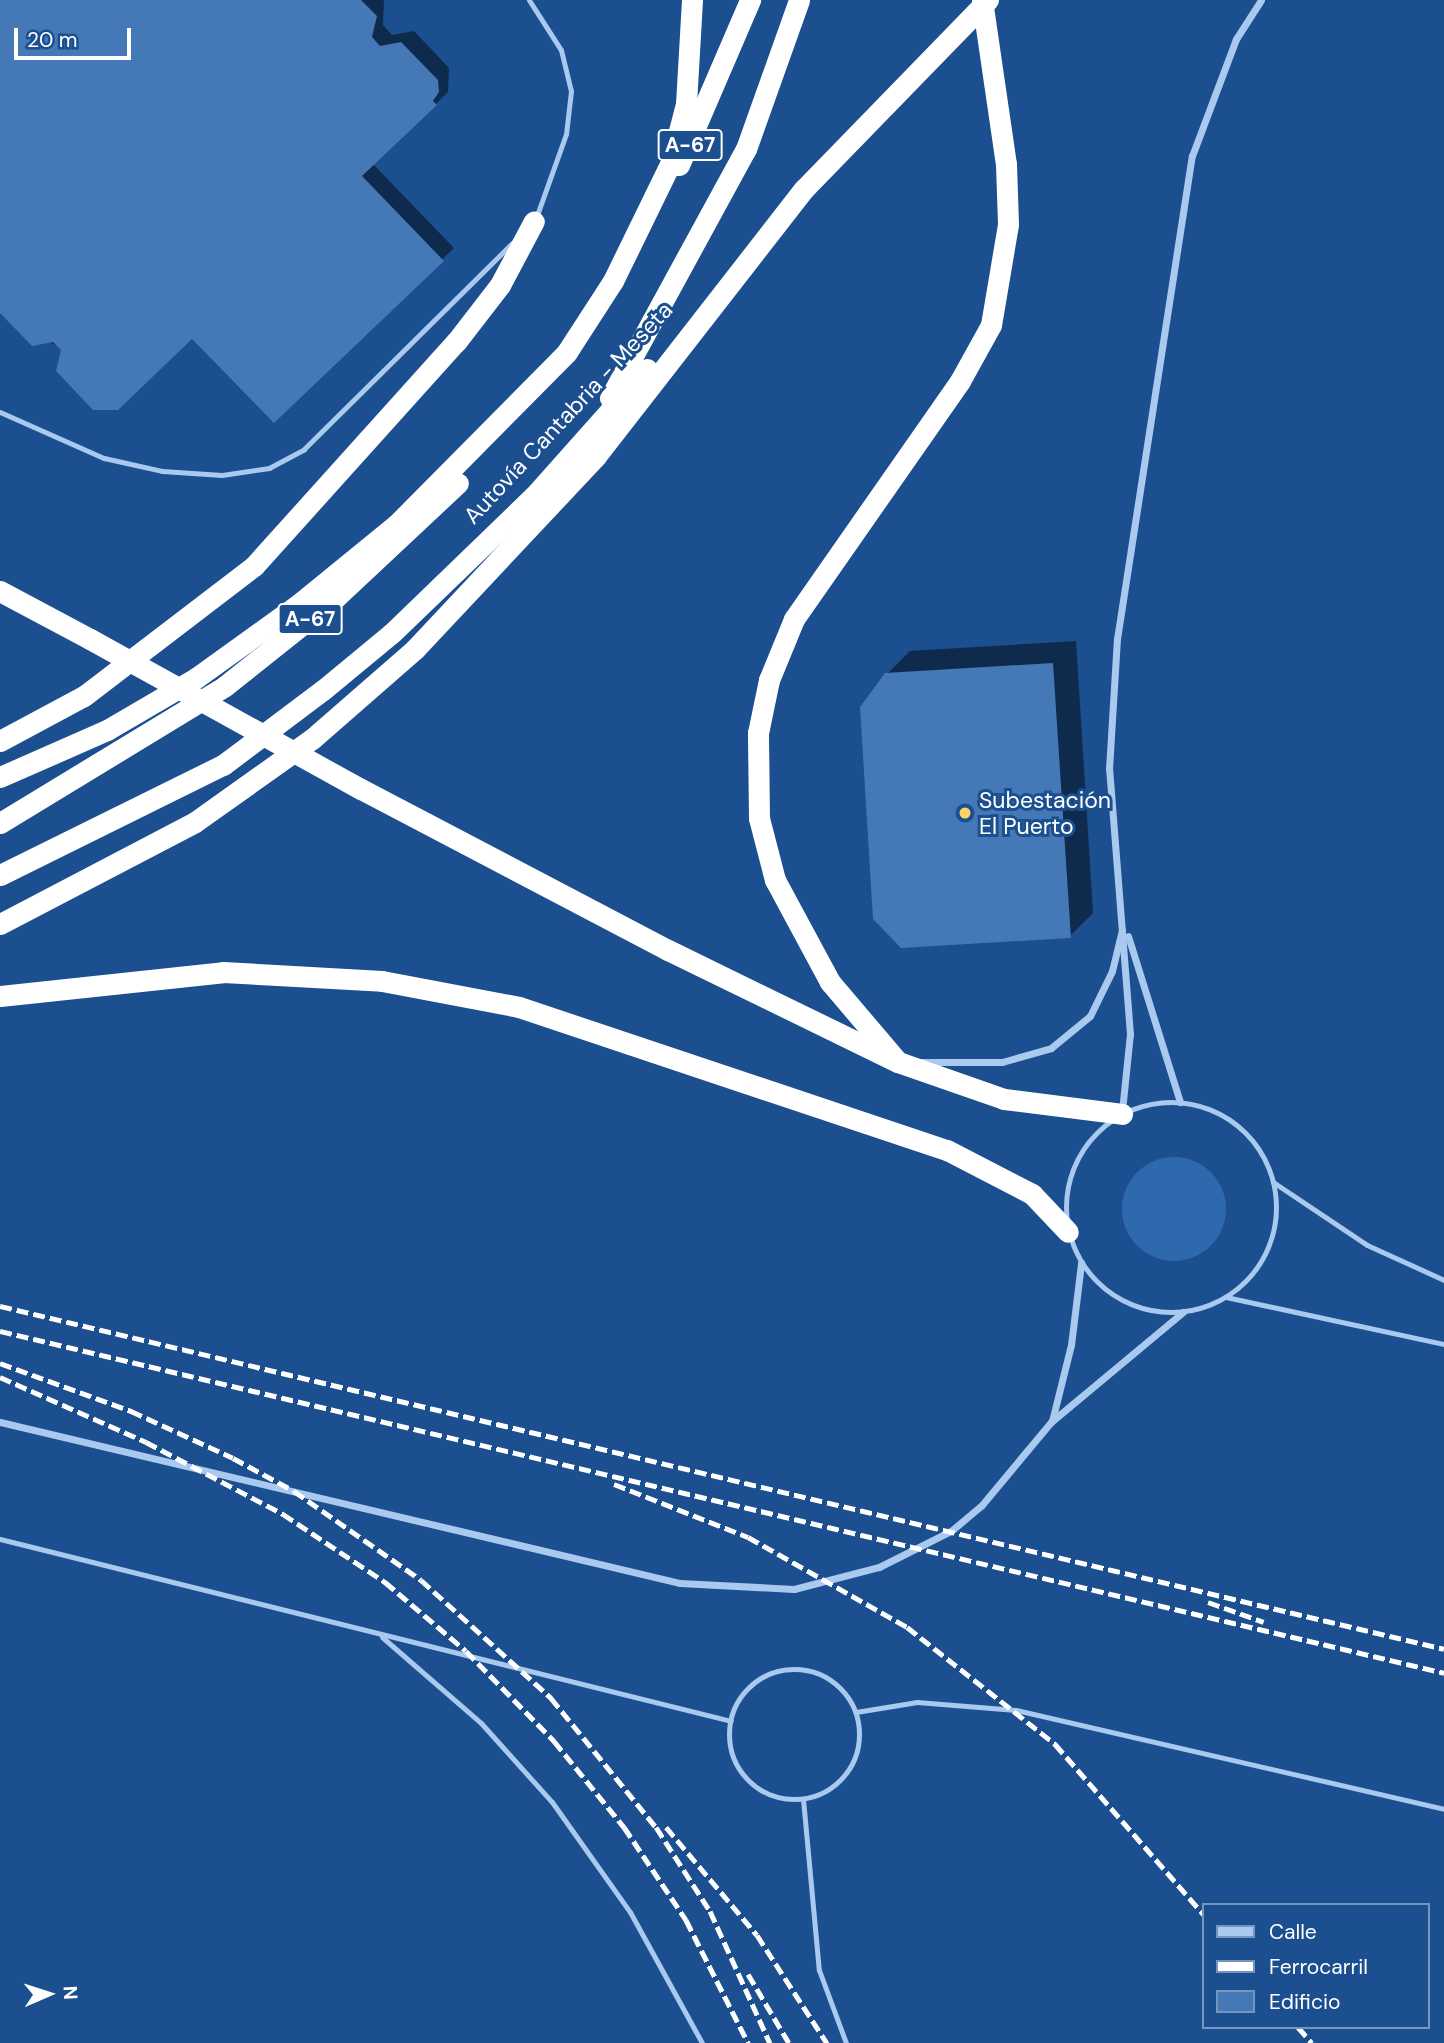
<!DOCTYPE html>
<meta charset="utf-8">
<style>
body{margin:0}
#map{position:relative;width:1444px;height:2043px;overflow:hidden;background:#1b4f8f;font-family:"DM Sans",sans-serif}
div>[style]{position:absolute}
[style*='--x']{left:calc(var(--x)*1px);top:calc(var(--y)*1px);width:calc(var(--w)*1px);rotate:calc(var(--a)*1deg)}
.green>*{inset:0;background:#2e69ad}
.round{border-radius:50%}
.shadow>*{inset:0;background:#0007}
.building>*{inset:0;background:#4478b7}
.service>*{height:5px;margin:-2.5px;padding:0 2.5px;transform-origin:2.5px;border-radius:2.5px;background:#a9c9ee}
.service>.ring{margin:-2.5px;padding:0;box-sizing:content-box;background:none;border:5px solid #a9c9ee;border-radius:50%}
.minor>*{height:7px;margin:-3.5px;padding:0 3.5px;transform-origin:3.5px;border-radius:3.5px;background:#a9c9ee}
.motorway>*{height:21px;margin:-10.5px;padding:0 10.5px;transform-origin:10.5px;border-radius:10.5px;background:#fff}
.rail>*{height:5px;margin-top:-2.5px;transform-origin:0;background:repeating-linear-gradient(90deg,#fff 0 12px,transparent 0 17px)}
.motorway-bridge>*{height:21px;margin:-10.5px;padding:0 10.5px;transform-origin:10.5px;border-radius:10.5px;background:#fff}
.dots>*{width:19px;height:19px;translate:-50% -50%;box-sizing:border-box;border:4px solid #1b4f8f;border-radius:50%}
span{translate:-50% -50%;white-space:nowrap;text-align:center;line-height:1.15;-webkit-text-stroke:6px #1b4f8f;paint-order:stroke}
.shield-label span{padding:2px 5px;background:#1b4f8f;border:2px solid;border-radius:5px;-webkit-text-stroke-width:0}
.shield-label{font-size:21px;color:#fff;font-weight:700}
.street-label{font-size:23px;color:#fff}
.poi-label{font-size:23px;color:#fff}
.left{translate:0 -50%;text-align:left}
.legend{position:absolute;left:1202px;top:1903px;width:228px;height:126px;box-sizing:border-box;background:#1b4f8f;border:2px solid #7695bc;margin:0;padding:9px 12px;list-style:none;font-size:21px;color:#fff}
.legend li{display:flex;align-items:center;gap:14px;height:35px}
.legend b{width:35px;border:2px solid #7695bc}
.north{position:absolute;left:14px;top:1959px;width:70px;height:70px;-webkit-text-stroke:5px #1b4f8f;paint-order:stroke;rotate:87deg;font-size:19px;font-weight:700;line-height:28px;text-align:center;color:#fff}
.north::after{content:'';display:block;margin:auto;width:24px;height:32px;background:#fff;clip-path:polygon(50% 0,100% 100%,50% 72%,0 100%)}
.scale{position:absolute;left:14px;top:28px;width:117px;height:32px;box-sizing:border-box;border:4px solid #fff;border-top:0;padding-left:9px;font-size:21px;line-height:24px;white-space:nowrap;color:#fff;-webkit-text-stroke:5px #1b4f8f;paint-order:stroke}
</style>
<div id="map">
<div class="green">
<div class="round" style="left:1122px;top:1157px;width:104px;height:104px"></div>
</div>
<div class="shadow">
<div style="clip-path:polygon(0 0,384px 0,383px 25px,392px 35px,414px 31px,449px 68px,448px 92px,373px 164px,454px 248px,274px 421px,192px 336px,63px 350px,0 310px)"></div>
<div style="clip-path:polygon(1076px 641px,1093px 913px,1070px 936px,887px 674px,910px 651px)"></div>
</div>
<div class="building">
<div style="clip-path:polygon(0 0,361px 0,377px 16px,372px 37px,380px 46px,401px 42px,438px 80px,439px 92px,433px 101px,437px 105px,362px 176px,444px 261px,274px 423px,192px 339px,118px 410px,93px 410px,56px 371px,61px 350px,53px 342px,32px 346px,0 313px)"></div>
<div style="clip-path:polygon(1053px 663px,1071px 938px,901px 948px,873px 919px,860px 707px,885px 673px)"></div>
</div>
<div class="service">
<div style="--x:529;--y:0;--w:59;--a:57.4"></div>
<div style="--x:561;--y:50;--w:42;--a:76.3"></div>
<div style="--x:571;--y:91;--w:43;--a:96.6"></div>
<div style="--x:566;--y:134;--w:89;--a:109.7"></div>
<div style="--x:0;--y:412;--w:114;--a:23.9"></div>
<div style="--x:104;--y:458;--w:59;--a:12.6"></div>
<div style="--x:162;--y:471;--w:60;--a:3.8"></div>
<div style="--x:222;--y:475;--w:48;--a:-8.5"></div>
<div style="--x:269;--y:468;--w:40;--a:-28"></div>
<div style="--x:304;--y:449;--w:293;--a:-44.7"></div>
<div class="ring" style="left:1066px;top:1102px;width:205px;height:205px"></div>
<div style="--x:1273;--y:1182;--w:113;--a:33.8"></div>
<div style="--x:1367;--y:1245;--w:85;--a:24.4"></div>
<div style="--x:1226;--y:1297;--w:223;--a:12.2"></div>
<div style="--x:0;--y:1539;--w:753;--a:13.98"></div>
<div style="--x:382;--y:1637;--w:131;--a:41"></div>
<div style="--x:481;--y:1723;--w:106;--a:48.1"></div>
<div style="--x:552;--y:1802;--w:135;--a:54.7"></div>
<div style="--x:630;--y:1912;--w:149;--a:61.2"></div>
<div class="ring" style="left:729px;top:1669px;width:125px;height:125px"></div>
<div style="--x:856;--y:1712;--w:62;--a:-9.3"></div>
<div style="--x:917;--y:1702;--w:99;--a:4.6"></div>
<div style="--x:1016;--y:1710;--w:439;--a:13"></div>
<div style="--x:803;--y:1799;--w:172;--a:84.7"></div>
<div style="--x:819;--y:1970;--w:78;--a:69.7"></div>
</div>
<div class="minor">
<div style="--x:1128;--y:936;--w:174;--a:72.6"></div>
<div style="--x:922;--y:1062;--w:80;--a:0"></div>
<div style="--x:1002;--y:1062;--w:51;--a:-15.9"></div>
<div style="--x:1051;--y:1048;--w:50;--a:-39.4"></div>
<div style="--x:1090;--y:1016;--w:50;--a:-63.9"></div>
<div style="--x:1112;--y:971;--w:42;--a:-76.3"></div>
<div style="--x:1122;--y:1111;--w:77;--a:-84.1"></div>
<div style="--x:1130;--y:1034;--w:266;--a:-94.5"></div>
<div style="--x:1109;--y:769;--w:130;--a:-86.5"></div>
<div style="--x:1117;--y:639;--w:489;--a:-81.2"></div>
<div style="--x:1192;--y:156;--w:125;--a:-69.4"></div>
<div style="--x:1236;--y:39;--w:46;--a:-57.3"></div>
<div style="--x:1052;--y:1421;--w:78;--a:-76"></div>
<div style="--x:1071;--y:1345;--w:83;--a:-83"></div>
<div style="--x:0;--y:1422;--w:699;--a:13.32"></div>
<div style="--x:680;--y:1583;--w:114;--a:3"></div>
<div style="--x:794;--y:1589;--w:88;--a:-14.5"></div>
<div style="--x:879;--y:1567;--w:80;--a:-26.6"></div>
<div style="--x:951;--y:1531;--w:39;--a:-40"></div>
<div style="--x:981;--y:1506;--w:109;--a:-50.2"></div>
<div style="--x:1051;--y:1422;--w:172;--a:-39.8"></div>
</div>
<div class="motorway">
<div style="--x:679;--y:165;--w:180;--a:-66.7"></div>
<div style="--x:610;--y:398;--w:284;--a:-61.4"></div>
<div style="--x:746;--y:149;--w:158;--a:-70.4"></div>
<div style="--x:0;--y:591;--w:102;--a:28.1"></div>
<div style="--x:0;--y:741;--w:95;--a:-28.2"></div>
<div style="--x:84;--y:696;--w:214;--a:-37.4"></div>
<div style="--x:254;--y:566;--w:302;--a:-48"></div>
<div style="--x:456;--y:342;--w:72;--a:-52.3"></div>
<div style="--x:500;--y:285;--w:72;--a:-62"></div>
<div style="--x:0;--y:777;--w:117;--a:-23.7"></div>
<div style="--x:107;--y:730;--w:103;--a:-30.3"></div>
<div style="--x:196;--y:678;--w:127;--a:-35.7"></div>
<div style="--x:299;--y:604;--w:125;--a:-39.2"></div>
<div style="--x:396;--y:525;--w:243;--a:-45.3"></div>
<div style="--x:567;--y:352;--w:85;--a:-57.1"></div>
<div style="--x:613;--y:281;--w:132;--a:-64"></div>
<div style="--x:671;--y:162;--w:60;--a:-75.5"></div>
<div style="--x:686;--y:104;--w:104;--a:-86.7"></div>
<div style="--x:361;--y:789;--w:347;--a:27.7"></div>
<div style="--x:668;--y:950;--w:256;--a:26"></div>
<div style="--x:898;--y:1062;--w:112;--a:19.2"></div>
<div style="--x:1004;--y:1099;--w:119;--a:7.2"></div>
<div style="--x:0;--y:823;--w:263;--a:-31.3"></div>
<div style="--x:225;--y:686;--w:138;--a:-38.5"></div>
<div style="--x:333;--y:600;--w:171;--a:-43.1"></div>
<div style="--x:0;--y:875;--w:249;--a:-26.3"></div>
<div style="--x:223;--y:765;--w:125;--a:-36.9"></div>
<div style="--x:323;--y:690;--w:89;--a:-39.6"></div>
<div style="--x:392;--y:633;--w:197;--a:-44"></div>
<div style="--x:534;--y:496;--w:170;--a:-48.3"></div>
<div style="--x:0;--y:924;--w:220;--a:-27.6"></div>
<div style="--x:195;--y:822;--w:143;--a:-35.4"></div>
<div style="--x:312;--y:739;--w:137;--a:-41.1"></div>
<div style="--x:415;--y:649;--w:265;--a:-46.8"></div>
<div style="--x:596;--y:456;--w:338;--a:-52.1"></div>
<div style="--x:804;--y:189;--w:264;--a:-45.8"></div>
<div style="--x:0;--y:996;--w:224;--a:-6.1"></div>
<div style="--x:223;--y:972;--w:159;--a:3.2"></div>
<div style="--x:382;--y:981;--w:139;--a:10.7"></div>
<div style="--x:519;--y:1007;--w:451;--a:18.5"></div>
<div style="--x:947;--y:1150;--w:96;--a:27.4"></div>
<div style="--x:1032;--y:1194;--w:52;--a:46.5"></div>
<div style="--x:898;--y:1062;--w:105;--a:-130.4"></div>
<div style="--x:830;--y:982;--w:116;--a:-118.3"></div>
<div style="--x:775;--y:880;--w:64;--a:-104.5"></div>
<div style="--x:759;--y:818;--w:85;--a:-90.7"></div>
<div style="--x:758;--y:733;--w:54;--a:-78.3"></div>
<div style="--x:769;--y:680;--w:66;--a:-67.7"></div>
<div style="--x:794;--y:619;--w:290;--a:-55.1"></div>
<div style="--x:960;--y:381;--w:64;--a:-61"></div>
<div style="--x:991;--y:325;--w:102;--a:-80.4"></div>
<div style="--x:1008;--y:224;--w:60;--a:-91.9"></div>
</div>
<div class="rail">
<div style="--x:0;--y:1306;--w:1484;--a:13.36"></div>
<div style="--x:0;--y:1331;--w:1484;--a:13.32"></div>
<div style="--x:0;--y:1363;--w:140;--a:20.1"></div>
<div style="--x:131;--y:1411;--w:112;--a:24.7"></div>
<div style="--x:233;--y:1458;--w:69;--a:28.4"></div>
<div style="--x:294;--y:1491;--w:155;--a:35"></div>
<div style="--x:421;--y:1580;--w:176;--a:42.2"></div>
<div style="--x:551;--y:1698;--w:166;--a:50.9"></div>
<div style="--x:656;--y:1827;--w:100;--a:57.3"></div>
<div style="--x:710;--y:1911;--w:145;--a:65.6"></div>
<div style="--x:0;--y:1377;--w:160;--a:24"></div>
<div style="--x:146;--y:1442;--w:155;--a:27.7"></div>
<div style="--x:283;--y:1514;--w:123;--a:33.7"></div>
<div style="--x:385;--y:1582;--w:106;--a:40.4"></div>
<div style="--x:466;--y:1651;--w:126;--a:45.6"></div>
<div style="--x:554;--y:1741;--w:111;--a:50.9"></div>
<div style="--x:624;--y:1827;--w:112;--a:56.3"></div>
<div style="--x:686;--y:1920;--w:138;--a:63.2"></div>
<div style="--x:614;--y:1484;--w:144;--a:21.6"></div>
<div style="--x:748;--y:1537;--w:183;--a:29.5"></div>
<div style="--x:907;--y:1627;--w:189;--a:38.3"></div>
<div style="--x:1055;--y:1744;--w:227;--a:48.9"></div>
<div style="--x:1208;--y:1602;--w:59;--a:19.7"></div>
<div style="--x:666;--y:1827;--w:141;--a:49.9"></div>
<div style="--x:757;--y:1935;--w:129;--a:57.1"></div>
<div style="--x:748;--y:1974;--w:80;--a:59.3"></div>
<div style="--x:1298;--y:2027;--w:21;--a:49"></div>
</div>
<div class="motorway-bridge">
<div style="--x:982;--y:0;--w:166;--a:81.7"></div>
<div style="--x:90;--y:639;--w:310;--a:29"></div>
</div>
<div class="dots">
<div style="left:965px;top:813px;background:#ffd166"></div>
</div>
<div class="shield-label">
<span style="left:690px;top:145px">A-67</span>
<span style="left:310px;top:619px">A-67</span>
</div>
<div class="street-label">
<span style="left:568px;top:413px;rotate:-47deg">Autovía Cantabria - Meseta</span>
</div>
<div class="poi-label">
<span class="left" style="left:979px;top:813px">Subestación<br>El Puerto</span>
</div>
<ul class="legend">
<li><b style="height:9px;background:#a9c9ee"></b>Calle</li>
<li><b style="height:9px;background:#fff"></b>Ferrocarril</li>
<li><b style="height:19px;background:#4478b7"></b>Edificio</li>
</ul>
<div class="north">N</div>
<div class="scale">20 m</div>
</div>
